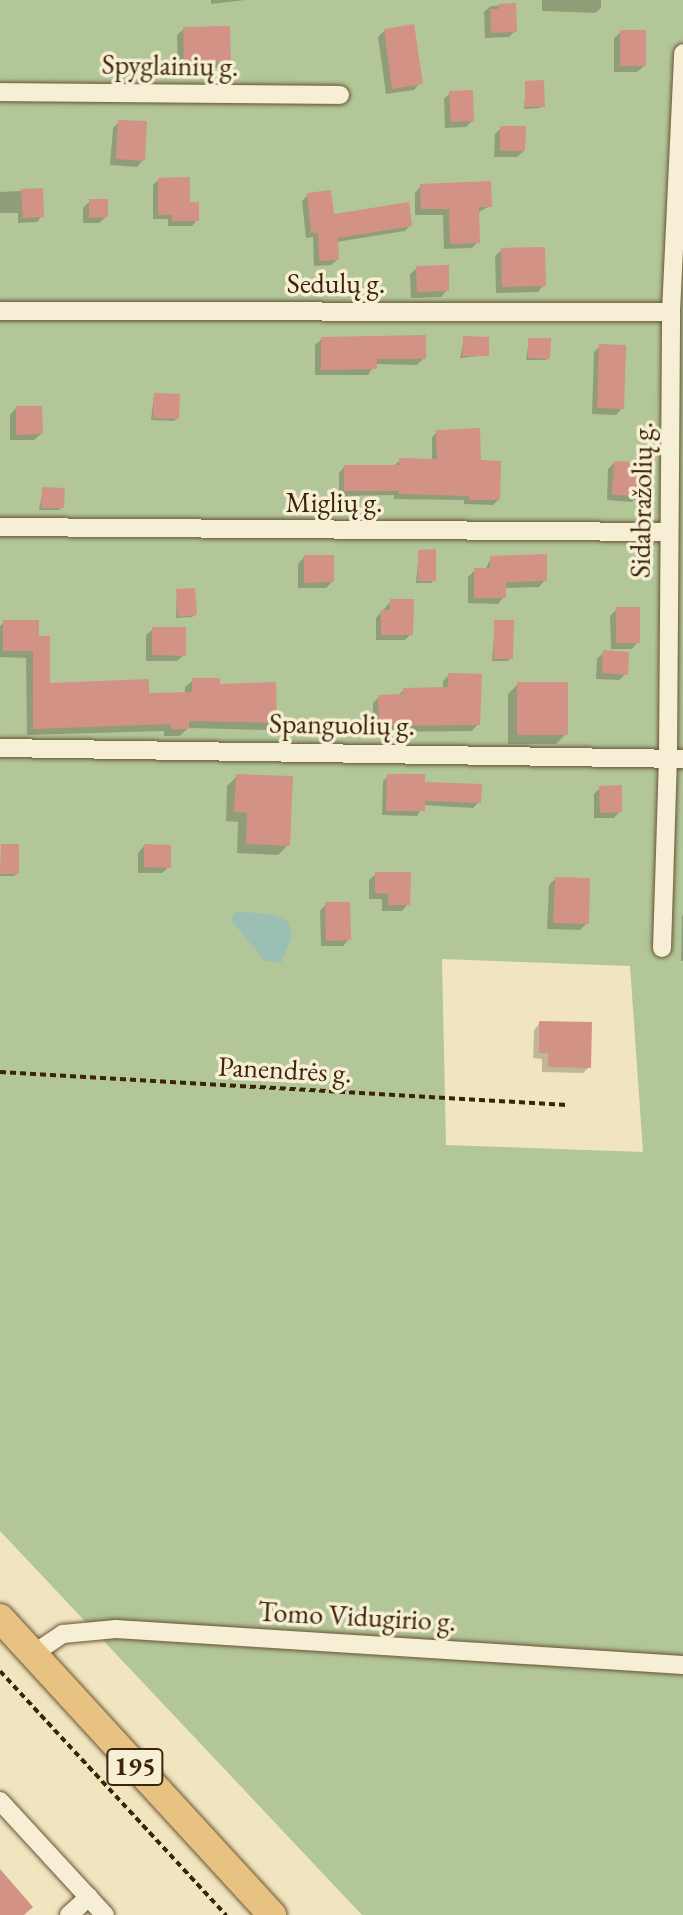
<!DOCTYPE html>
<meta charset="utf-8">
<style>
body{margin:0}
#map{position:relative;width:683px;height:1915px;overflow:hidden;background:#f1e5bf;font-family:"EB Garamond",serif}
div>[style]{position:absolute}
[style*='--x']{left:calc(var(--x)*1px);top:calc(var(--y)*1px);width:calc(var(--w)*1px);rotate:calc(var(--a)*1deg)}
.green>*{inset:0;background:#b3c697}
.water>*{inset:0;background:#9bbfb2}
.shadow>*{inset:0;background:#0003}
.building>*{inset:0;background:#d29286}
.path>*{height:4px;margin-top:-2px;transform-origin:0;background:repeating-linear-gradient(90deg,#3b240a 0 6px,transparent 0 10px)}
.roads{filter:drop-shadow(0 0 2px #685437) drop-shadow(0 0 2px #685437)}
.minor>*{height:18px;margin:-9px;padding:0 9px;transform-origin:9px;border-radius:9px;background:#f6eed5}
.primary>*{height:28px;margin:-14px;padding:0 14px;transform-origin:14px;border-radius:14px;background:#e8c280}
span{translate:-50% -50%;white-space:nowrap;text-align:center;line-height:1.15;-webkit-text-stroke:7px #f6eed5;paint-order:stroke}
.shield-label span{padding:2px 6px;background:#f6eed5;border:2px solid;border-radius:6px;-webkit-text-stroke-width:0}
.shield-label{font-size:26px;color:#3b240a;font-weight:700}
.street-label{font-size:28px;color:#3b240a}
</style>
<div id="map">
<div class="green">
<div style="clip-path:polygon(evenodd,0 0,683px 0,683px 1915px,362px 1915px,0 1531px,0 0,442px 959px,630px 966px,643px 1152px,446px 1145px,442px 959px)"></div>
</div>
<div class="water">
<div style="clip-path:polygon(235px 911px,276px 915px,289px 922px,292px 936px,281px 963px,265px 961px,231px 920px)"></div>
</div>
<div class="shadow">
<div style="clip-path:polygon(211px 0,245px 0,211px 4px)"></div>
<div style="clip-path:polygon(542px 0,601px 0,601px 8px,595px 13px,542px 11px)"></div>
<div style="clip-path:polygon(514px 5px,515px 31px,509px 37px,485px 38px,484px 12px,491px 6px)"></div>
<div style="clip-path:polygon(184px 29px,229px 62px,222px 68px,178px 69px,177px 35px)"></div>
<div style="clip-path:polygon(384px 31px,420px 83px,414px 90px,386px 94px,378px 37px)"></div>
<div style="clip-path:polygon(621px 32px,644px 66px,637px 72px,614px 72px,614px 38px)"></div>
<div style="clip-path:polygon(526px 83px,542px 106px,540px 108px,524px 109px)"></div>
<div style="clip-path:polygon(450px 93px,472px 121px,466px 127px,445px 128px,444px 99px)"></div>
<div style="clip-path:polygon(119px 122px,143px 160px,137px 167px,110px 165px,113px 128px)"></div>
<div style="clip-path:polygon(501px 128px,524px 151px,517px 157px,494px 157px,495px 134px)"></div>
<div style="clip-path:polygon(158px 180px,188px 204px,197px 220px,192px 226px,168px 226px,168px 219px,153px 219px,153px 185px)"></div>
<div style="clip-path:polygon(421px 186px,490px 206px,477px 213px,478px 242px,472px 248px,444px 249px,443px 215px,415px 215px,415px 193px)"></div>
<div style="clip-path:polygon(41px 190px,42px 216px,37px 222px,18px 223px,18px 213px,0 213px,0 192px)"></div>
<div style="clip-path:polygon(308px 195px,332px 216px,410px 226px,405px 231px,336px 242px,337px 260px,331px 265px,314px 266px,313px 237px,306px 238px,302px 201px)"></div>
<div style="clip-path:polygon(90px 201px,106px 217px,99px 223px,83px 223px,83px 208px)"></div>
<div style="clip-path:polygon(502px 250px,544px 285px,538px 292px,496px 293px,495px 256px)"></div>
<div style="clip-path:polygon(417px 268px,447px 290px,441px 297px,411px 298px,410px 274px)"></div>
<div style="clip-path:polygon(464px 338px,487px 355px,460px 358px)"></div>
<div style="clip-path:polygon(322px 339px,424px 358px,417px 365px,375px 364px,368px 375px,315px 375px,315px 345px)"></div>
<div style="clip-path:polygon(529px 340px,548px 358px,546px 360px,526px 360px)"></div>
<div style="clip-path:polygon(600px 346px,622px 408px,616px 415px,592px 414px,594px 352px)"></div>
<div style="clip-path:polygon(154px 396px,177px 418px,174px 421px,151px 420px)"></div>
<div style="clip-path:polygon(16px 408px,41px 434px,34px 440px,10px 440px,10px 415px)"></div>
<div style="clip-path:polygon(437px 432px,479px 462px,498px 500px,493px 505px,464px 504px,464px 500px,394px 499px,394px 495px,339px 496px,339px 473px,344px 467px,395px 465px,400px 460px,432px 461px,432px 437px)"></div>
<div style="clip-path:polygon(614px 463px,639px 495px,632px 502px,607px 500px,608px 469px)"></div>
<div style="clip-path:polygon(43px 489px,62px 507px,59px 510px,39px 510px)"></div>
<div style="clip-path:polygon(419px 552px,434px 580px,431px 583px,416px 583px)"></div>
<div style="clip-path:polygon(304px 557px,332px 582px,326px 588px,298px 588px,298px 564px)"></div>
<div style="clip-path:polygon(491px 558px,545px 580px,539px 587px,504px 588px,504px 597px,498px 604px,468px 603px,468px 577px,475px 570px,485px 570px)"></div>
<div style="clip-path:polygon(177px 591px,195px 615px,192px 617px,176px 618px)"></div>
<div style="clip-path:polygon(391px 601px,411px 634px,405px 640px,376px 640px,376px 618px)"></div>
<div style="clip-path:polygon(617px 609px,638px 642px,632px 649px,611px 649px,610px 616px)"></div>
<div style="clip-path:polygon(4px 622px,37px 638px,48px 685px,147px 695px,185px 694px,185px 687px,193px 680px,218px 686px,275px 722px,267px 730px,188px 728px,180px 736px,164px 736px,164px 731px,27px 735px,26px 658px,0 657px,0 626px)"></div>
<div style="clip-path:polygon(495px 622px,511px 658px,508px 661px,492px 661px)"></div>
<div style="clip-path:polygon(153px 629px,184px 655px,177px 661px,146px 661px,146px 635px)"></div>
<div style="clip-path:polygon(604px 652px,626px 674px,619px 680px,596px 679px,597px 659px)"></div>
<div style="clip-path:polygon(449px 675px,478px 724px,472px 731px,373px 732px,373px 703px,379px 697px,397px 696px,404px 690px,443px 689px,443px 681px)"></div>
<div style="clip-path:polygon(518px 684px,566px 734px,556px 744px,508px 744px,508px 694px)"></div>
<div style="clip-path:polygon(237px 776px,288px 845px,278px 855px,237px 853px,238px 822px,226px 821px,227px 786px)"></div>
<div style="clip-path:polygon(388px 776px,423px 784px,479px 802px,473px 808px,423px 805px,417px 816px,382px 815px,383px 781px)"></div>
<div style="clip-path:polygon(600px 788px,620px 811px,614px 818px,594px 818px,594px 794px)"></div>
<div style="clip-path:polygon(2px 846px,17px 873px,14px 876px,0 876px)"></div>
<div style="clip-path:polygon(144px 846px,169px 867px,162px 873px,138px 873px,138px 853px)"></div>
<div style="clip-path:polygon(376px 874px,408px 904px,402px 911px,382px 911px,382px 899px,369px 899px,369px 880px)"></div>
<div style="clip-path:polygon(555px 879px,587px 923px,580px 930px,547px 929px,549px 885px)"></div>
<div style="clip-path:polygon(326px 904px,349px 939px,343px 946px,321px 946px,320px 911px)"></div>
<div style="clip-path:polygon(682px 915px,683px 915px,683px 961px,681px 961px)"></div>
<div style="clip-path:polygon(540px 1023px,589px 1067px,583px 1073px,542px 1072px,542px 1059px,533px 1058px,534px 1030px)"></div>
</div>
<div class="building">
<div style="clip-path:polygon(516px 3px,517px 32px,491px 33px,490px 9px,499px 9px,499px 4px)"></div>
<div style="clip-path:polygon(414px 24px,423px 84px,392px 89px,384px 29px)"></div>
<div style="clip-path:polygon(230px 26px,231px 62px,184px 63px,183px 27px)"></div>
<div style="clip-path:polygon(620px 30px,646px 30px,646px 66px,620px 66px)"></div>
<div style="clip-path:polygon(544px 80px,545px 107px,525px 107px,525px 81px)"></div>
<div style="clip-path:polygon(473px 90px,474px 121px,451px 122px,449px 91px)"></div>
<div style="clip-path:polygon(118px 120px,147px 121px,145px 161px,116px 159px)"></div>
<div style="clip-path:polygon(500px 126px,526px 126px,525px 151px,500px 151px)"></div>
<div style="clip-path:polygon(190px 177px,190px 202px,199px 202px,199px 221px,172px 221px,172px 215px,158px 215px,158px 178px)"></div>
<div style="clip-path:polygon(491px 181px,492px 207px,479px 207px,480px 243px,450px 244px,449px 209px,421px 209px,420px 184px)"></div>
<div style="clip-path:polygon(43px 188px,44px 217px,23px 218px,21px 189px)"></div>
<div style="clip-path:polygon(331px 190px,334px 214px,409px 202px,412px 226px,338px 238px,339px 260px,319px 261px,318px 233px,311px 233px,307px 193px)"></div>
<div style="clip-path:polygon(89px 199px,108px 199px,108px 217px,89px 218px)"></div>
<div style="clip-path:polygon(545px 247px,546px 286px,502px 287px,501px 248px)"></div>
<div style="clip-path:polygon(449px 265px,449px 291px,417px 292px,416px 266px)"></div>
<div style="clip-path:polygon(426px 335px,426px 359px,377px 359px,377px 369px,321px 370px,321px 337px)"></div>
<div style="clip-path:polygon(463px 336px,489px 337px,489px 356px,462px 356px)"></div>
<div style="clip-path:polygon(528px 338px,551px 338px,550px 359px,528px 358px)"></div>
<div style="clip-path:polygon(599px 344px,626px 345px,624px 409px,597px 408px)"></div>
<div style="clip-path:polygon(154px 393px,180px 394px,179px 419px,153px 418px)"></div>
<div style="clip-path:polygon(16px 406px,42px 406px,43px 434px,16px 435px)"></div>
<div style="clip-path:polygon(480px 428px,481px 460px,501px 461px,500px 500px,469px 500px,469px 496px,399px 494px,399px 491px,344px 491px,344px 465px,399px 465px,399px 458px,437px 459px,436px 430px)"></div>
<div style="clip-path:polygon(614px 461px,643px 462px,641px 496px,612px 495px)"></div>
<div style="clip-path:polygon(42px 487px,65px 488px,64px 508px,41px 508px)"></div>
<div style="clip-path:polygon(436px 549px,436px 581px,418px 581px,418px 550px)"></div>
<div style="clip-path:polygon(547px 554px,547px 581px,506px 582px,506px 598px,474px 598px,474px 568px,490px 568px,490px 556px)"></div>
<div style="clip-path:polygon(304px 555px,334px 555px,334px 582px,304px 583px)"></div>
<div style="clip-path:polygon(195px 588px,197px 615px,178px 617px,176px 589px)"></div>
<div style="clip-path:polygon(390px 599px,414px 599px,413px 635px,381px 635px,381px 610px,390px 610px)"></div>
<div style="clip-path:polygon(616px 607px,640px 607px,640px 643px,616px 643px)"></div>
<div style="clip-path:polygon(3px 620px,39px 620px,39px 636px,50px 636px,50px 683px,149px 679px,149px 693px,192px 692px,192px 678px,220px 678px,220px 684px,276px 682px,277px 723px,189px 721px,189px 729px,171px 729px,171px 724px,33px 729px,33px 651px,3px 651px)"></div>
<div style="clip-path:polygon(494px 620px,514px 620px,513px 659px,494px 659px)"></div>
<div style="clip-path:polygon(152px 627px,186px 627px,186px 656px,152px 655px)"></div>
<div style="clip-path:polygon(603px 650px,629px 652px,628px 675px,602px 673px)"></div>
<div style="clip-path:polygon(448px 673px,482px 674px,480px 725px,379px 726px,378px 695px,403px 694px,403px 688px,448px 687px)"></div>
<div style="clip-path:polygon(517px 682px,568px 682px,568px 735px,517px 735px)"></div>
<div style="clip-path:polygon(236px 774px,293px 776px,290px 846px,246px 844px,247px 813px,234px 812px)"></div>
<div style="clip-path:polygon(387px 774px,425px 774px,425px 782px,482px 784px,481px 803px,425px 801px,425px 811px,386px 811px)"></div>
<div style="clip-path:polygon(622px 785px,622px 812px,600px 813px,599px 786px)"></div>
<div style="clip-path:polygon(1px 844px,19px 844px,19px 874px,0 874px)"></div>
<div style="clip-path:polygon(144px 844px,171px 845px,171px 868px,144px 867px)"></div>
<div style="clip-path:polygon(375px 872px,411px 872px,410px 905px,388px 905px,388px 894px,375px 893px)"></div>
<div style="clip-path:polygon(555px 877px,590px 878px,589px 924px,553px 923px)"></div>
<div style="clip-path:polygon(325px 902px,350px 902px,351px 940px,326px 941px)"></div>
<div style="clip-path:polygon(539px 1021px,592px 1022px,591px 1068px,548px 1067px,548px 1053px,539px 1053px)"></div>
<div style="clip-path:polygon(0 1869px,33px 1907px,24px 1915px,0 1915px)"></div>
</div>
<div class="path">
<div style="--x:0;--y:1072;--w:568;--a:3.33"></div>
<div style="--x:0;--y:1671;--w:333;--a:47.2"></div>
</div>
<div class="roads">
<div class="minor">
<div style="--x:0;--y:92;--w:340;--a:0.5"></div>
<div style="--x:0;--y:311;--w:671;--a:0.09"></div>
<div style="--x:0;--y:527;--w:668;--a:0.43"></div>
<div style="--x:0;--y:748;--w:683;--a:0.92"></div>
<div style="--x:662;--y:948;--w:190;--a:-88.2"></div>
<div style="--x:668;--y:758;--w:446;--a:-89.6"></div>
<div style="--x:671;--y:312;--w:259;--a:-87.3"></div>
<div style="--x:33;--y:1654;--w:36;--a:-34"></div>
<div style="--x:63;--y:1634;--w:53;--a:-5.4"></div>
<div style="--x:116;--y:1629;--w:568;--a:3.63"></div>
<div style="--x:0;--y:1801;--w:155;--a:47.4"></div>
<div style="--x:69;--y:1915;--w:27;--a:-42"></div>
</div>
<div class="primary">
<div style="--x:0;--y:1618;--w:403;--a:47.5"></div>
</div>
</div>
<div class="shield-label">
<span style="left:135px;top:1767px">195</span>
</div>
<div class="street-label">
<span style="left:170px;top:65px;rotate:1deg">Spyglainių g.</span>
<span style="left:336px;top:283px">Sedulų g.</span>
<span style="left:641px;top:500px;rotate:-89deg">Sidabražolių g.</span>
<span style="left:334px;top:502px">Miglių g.</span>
<span style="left:342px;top:724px;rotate:1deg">Spanguolių g.</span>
<span style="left:285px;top:1069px;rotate:3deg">Panendrės g.</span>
<span style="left:357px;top:1616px;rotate:3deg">Tomo Vidugirio g.</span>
</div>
</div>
